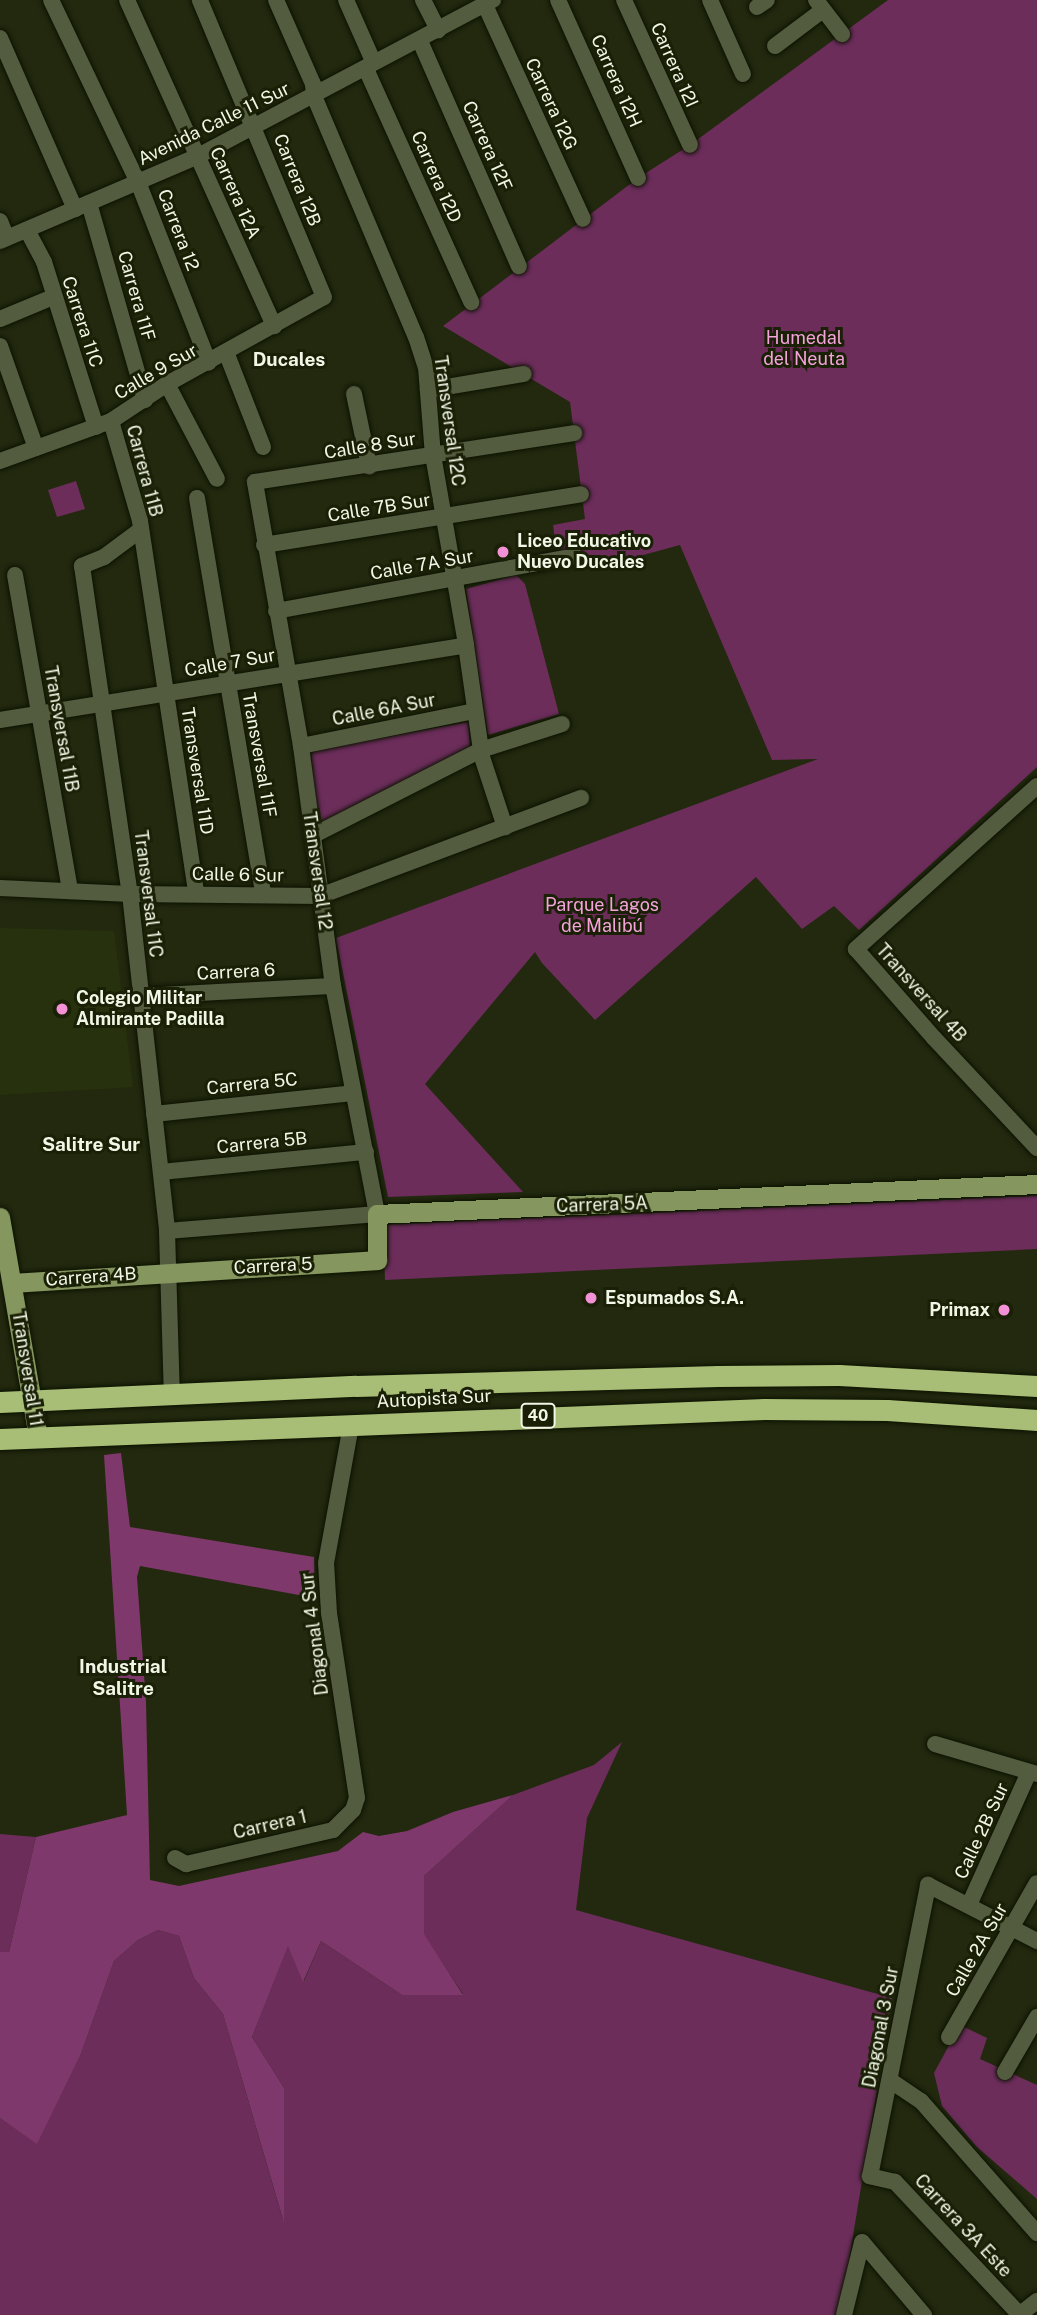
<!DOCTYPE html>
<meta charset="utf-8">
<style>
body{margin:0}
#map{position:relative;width:1037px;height:2315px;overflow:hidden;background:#22290e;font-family:"Public Sans",sans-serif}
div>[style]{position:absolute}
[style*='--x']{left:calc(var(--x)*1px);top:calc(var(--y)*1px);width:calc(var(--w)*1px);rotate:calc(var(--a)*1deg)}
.built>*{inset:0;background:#28310e}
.green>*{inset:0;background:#6c2d5b}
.forest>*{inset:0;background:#7f386c}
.roads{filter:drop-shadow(0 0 2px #0c1200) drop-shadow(0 0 2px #0c1200)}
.minor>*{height:16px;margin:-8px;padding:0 8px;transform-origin:8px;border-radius:8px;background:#535c3f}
.major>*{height:19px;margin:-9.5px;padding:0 9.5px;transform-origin:9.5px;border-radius:9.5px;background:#86965f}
.highway>*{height:21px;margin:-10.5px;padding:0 10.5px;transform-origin:10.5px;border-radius:10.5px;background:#a8bd75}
.dots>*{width:19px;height:19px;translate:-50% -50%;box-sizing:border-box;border:4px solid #192005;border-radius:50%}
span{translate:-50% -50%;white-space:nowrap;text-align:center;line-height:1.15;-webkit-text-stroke:6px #192005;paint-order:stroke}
.shield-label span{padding:2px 5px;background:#192005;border:2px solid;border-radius:5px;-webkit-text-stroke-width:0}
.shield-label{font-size:16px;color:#f1f7e6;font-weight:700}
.street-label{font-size:18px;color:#f1f7e6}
.park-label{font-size:18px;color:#f4a3db}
.poi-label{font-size:18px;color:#f1f7e6;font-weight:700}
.left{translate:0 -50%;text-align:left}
.right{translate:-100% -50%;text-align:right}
.neighbourhood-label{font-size:19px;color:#f1f7e6;font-weight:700}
</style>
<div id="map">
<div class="built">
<div style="clip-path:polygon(0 928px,114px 931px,133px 1087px,0 1095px)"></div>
</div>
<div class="green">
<div style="clip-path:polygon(888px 0,1037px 0,1037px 767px,859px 930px,834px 906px,802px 929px,756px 877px,595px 1020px,542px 963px,535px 952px,425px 1084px,523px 1192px,388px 1197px,336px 938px,818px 759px,772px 760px,680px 545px,595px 568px,556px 547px,553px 525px,585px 519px,570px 402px,443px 326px,638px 178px,690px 145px)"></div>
<div style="clip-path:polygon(76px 481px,85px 509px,57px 517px,48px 490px)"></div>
<div style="clip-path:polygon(516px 575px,525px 584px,559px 714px,488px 735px,466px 589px)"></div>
<div style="clip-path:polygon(468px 722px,470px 749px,318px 824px,311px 751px)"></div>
<div style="clip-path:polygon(1037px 1196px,1037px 1249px,385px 1280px,383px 1225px)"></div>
<div style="clip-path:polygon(622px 1742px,587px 1818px,576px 1910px,892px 1998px,840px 2315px,0 2315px,0 2118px,37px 2143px,81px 2054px,114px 1961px,138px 1940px,158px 1930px,179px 1936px,194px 1978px,223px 2014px,283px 2220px,284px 2088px,252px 2037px,288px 1945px,304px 1981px,321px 1941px,402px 1995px,463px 1994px,423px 1934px,424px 1876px,513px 1795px,594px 1765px)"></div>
<div style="clip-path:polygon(0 1834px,36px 1837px,9px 1952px,0 1952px)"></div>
<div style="clip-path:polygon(960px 2025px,987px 2038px,980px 2059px,1037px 2085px,1037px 2199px,977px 2147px,942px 2106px,934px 2073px)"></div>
</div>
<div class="forest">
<div style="clip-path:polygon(121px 1453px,130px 1527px,314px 1557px,315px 1598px,140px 1566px,137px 1577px,146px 1702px,150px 1880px,179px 1886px,338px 1851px,363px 1832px,379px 1836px,407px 1831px,453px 1812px,513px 1795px,424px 1876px,424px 1934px,463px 1995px,402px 1995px,321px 1941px,303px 1982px,288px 1946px,252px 2037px,284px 2088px,284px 2223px,223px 2014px,194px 1978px,179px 1936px,158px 1930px,138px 1940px,114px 1961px,81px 2054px,37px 2144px,0 2118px,0 1952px,9px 1952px,36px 1837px,127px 1815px,104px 1455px)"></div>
</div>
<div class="roads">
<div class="minor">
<div style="--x:51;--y:0;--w:202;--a:64.5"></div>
<div style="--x:138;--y:182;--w:194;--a:68.6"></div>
<div style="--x:127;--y:0;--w:358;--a:65.7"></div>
<div style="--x:276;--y:0;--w:92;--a:66.2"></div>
<div style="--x:313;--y:84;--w:12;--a:85"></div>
<div style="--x:314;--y:96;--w:262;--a:67.1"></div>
<div style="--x:416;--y:337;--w:32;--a:72"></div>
<div style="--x:426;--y:367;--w:88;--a:85.5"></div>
<div style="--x:433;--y:455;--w:193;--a:80.1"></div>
<div style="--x:466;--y:645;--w:113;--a:81.9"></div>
<div style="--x:482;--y:757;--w:74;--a:71.8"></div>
<div style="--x:346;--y:0;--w:67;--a:66.1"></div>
<div style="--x:423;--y:0;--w:34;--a:63"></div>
<div style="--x:558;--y:0;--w:195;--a:65.8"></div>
<div style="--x:624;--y:0;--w:159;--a:65.5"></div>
<div style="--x:710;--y:0;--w:81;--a:66"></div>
<div style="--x:816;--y:0;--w:43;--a:52.6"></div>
<div style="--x:485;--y:5;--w:235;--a:65.4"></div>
<div style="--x:757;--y:7;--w:12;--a:-35"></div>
<div style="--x:0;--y:38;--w:187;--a:66.3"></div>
<div style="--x:420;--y:41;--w:246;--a:66.3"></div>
<div style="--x:775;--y:46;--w:60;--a:-36.9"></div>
<div style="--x:366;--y:69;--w:256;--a:65.7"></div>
<div style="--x:89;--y:203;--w:205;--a:74.1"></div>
<div style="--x:0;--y:221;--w:18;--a:68"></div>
<div style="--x:27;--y:230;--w:36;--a:62"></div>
<div style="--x:44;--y:262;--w:173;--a:72.5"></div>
<div style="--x:0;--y:241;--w:215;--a:-23.2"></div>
<div style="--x:198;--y:156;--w:334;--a:-27.9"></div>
<div style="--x:0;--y:319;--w:57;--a:-22.5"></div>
<div style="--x:0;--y:346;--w:108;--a:70.6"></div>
<div style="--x:226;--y:352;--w:102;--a:68.7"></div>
<div style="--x:167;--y:384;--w:107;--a:62.2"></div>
<div style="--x:428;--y:390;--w:97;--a:-9.5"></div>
<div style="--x:354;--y:394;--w:74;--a:78.2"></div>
<div style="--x:111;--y:421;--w:104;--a:73.8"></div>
<div style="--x:140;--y:521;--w:376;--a:81.4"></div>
<div style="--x:0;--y:461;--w:118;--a:-19.8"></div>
<div style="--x:111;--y:421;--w:67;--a:-33.5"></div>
<div style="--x:167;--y:384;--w:179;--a:-29"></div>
<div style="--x:324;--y:297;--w:322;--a:-112.7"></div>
<div style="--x:197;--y:498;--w:401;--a:80.5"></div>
<div style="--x:139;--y:531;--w:44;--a:143.4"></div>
<div style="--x:104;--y:557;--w:24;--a:158"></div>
<div style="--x:82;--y:566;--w:331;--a:81.7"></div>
<div style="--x:130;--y:894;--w:339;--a:83.7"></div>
<div style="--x:167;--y:1231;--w:164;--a:88.3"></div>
<div style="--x:264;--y:545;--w:321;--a:-9.1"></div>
<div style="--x:15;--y:575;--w:321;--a:80.1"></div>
<div style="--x:276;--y:611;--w:304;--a:-10.4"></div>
<div style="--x:0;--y:720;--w:472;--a:-9.1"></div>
<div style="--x:301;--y:746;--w:177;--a:-11.4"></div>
<div style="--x:1037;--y:786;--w:244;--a:138"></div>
<div style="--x:856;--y:949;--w:118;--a:48.8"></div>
<div style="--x:934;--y:1038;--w:151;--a:46.9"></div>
<div style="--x:312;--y:836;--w:190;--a:-27"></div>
<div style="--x:481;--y:750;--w:85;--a:-17.8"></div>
<div style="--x:0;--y:888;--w:130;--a:2.6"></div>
<div style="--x:130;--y:894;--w:190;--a:0.6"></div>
<div style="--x:320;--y:896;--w:279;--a:-20.6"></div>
<div style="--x:141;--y:996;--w:192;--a:-3"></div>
<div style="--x:154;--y:1114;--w:200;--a:-6"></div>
<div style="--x:161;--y:1172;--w:206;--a:-5.6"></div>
<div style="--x:167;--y:1231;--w:211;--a:-4.6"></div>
<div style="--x:377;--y:1214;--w:232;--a:-100.9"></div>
<div style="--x:333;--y:986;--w:242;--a:-97.6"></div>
<div style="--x:301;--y:746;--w:268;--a:-99.9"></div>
<div style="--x:255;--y:482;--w:323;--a:-8.7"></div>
<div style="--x:935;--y:1744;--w:106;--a:16.4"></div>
<div style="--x:175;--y:1858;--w:13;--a:29"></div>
<div style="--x:186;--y:1864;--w:151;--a:-13"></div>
<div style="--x:333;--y:1830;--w:28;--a:-45"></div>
<div style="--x:353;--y:1810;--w:13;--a:-72"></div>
<div style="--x:357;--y:1798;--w:187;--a:-98.6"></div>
<div style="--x:329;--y:1613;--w:50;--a:-93.4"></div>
<div style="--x:326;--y:1563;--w:140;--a:-79.7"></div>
<div style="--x:969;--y:1905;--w:146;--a:-65.7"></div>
<div style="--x:949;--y:2037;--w:177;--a:-60.3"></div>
<div style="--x:1005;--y:2072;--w:64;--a:-59.8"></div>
<div style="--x:891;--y:2081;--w:36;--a:34"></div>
<div style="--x:921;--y:2101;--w:176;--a:48.7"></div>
<div style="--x:862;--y:2242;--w:96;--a:49.7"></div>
<div style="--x:844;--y:2315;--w:75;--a:-76.1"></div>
<div style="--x:1019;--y:2315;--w:23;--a:-38"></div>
<div style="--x:1020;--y:2315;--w:183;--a:-133.2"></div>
<div style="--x:895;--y:2182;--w:26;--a:-167"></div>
<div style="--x:870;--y:2176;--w:297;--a:-78.7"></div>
<div style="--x:928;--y:1885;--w:123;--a:27.2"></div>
</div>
<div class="major">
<div style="--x:0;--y:1217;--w:224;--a:80.2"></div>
<div style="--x:13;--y:1283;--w:365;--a:-3.6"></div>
<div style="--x:377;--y:1260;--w:46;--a:-90"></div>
<div style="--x:377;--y:1214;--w:661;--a:-2.6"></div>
</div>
<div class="highway">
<div style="--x:0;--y:1402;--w:356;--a:-2.6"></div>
<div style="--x:356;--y:1386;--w:362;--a:-1.6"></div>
<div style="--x:718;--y:1376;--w:121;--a:-0.5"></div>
<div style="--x:839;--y:1375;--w:198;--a:3.2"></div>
<div style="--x:0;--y:1439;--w:765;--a:-2.25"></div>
<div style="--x:764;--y:1409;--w:123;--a:0.5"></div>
<div style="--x:887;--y:1410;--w:150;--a:3.8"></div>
</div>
</div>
<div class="dots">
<div style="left:503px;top:552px;background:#f391d6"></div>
<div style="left:62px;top:1009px;background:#f391d6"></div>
<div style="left:591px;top:1298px;background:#f391d6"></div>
<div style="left:1004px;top:1310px;background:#f391d6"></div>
</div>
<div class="shield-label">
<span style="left:538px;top:1416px">40</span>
</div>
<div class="street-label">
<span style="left:674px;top:65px;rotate:66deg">Carrera 12I</span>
<span style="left:616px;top:81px;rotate:66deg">Carrera 12H</span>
<span style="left:551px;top:104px;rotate:65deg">Carrera 12G</span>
<span style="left:214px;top:124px;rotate:-26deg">Avenida Calle 11 Sur</span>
<span style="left:487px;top:146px;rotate:66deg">Carrera 12F</span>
<span style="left:436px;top:177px;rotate:66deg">Carrera 12D</span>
<span style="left:297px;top:180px;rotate:68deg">Carrera 12B</span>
<span style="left:235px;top:193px;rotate:66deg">Carrera 12A</span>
<span style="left:178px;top:230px;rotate:69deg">Carrera 12</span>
<span style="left:136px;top:296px;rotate:74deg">Carrera 11F</span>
<span style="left:82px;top:322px;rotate:72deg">Carrera 11C</span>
<span style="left:156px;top:372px;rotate:-30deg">Calle 9 Sur</span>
<span style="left:449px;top:421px;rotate:82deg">Transversal 12C</span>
<span style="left:370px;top:446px;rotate:-9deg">Calle 8 Sur</span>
<span style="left:144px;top:471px;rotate:75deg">Carrera 11B</span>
<span style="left:379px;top:508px;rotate:-9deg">Calle 7B Sur</span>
<span style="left:422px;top:565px;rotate:-10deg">Calle 7A Sur</span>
<span style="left:230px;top:663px;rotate:-10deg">Calle 7 Sur</span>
<span style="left:384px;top:710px;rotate:-11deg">Calle 6A Sur</span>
<span style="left:61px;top:729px;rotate:80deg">Transversal 11B</span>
<span style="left:259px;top:755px;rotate:80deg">Transversal 11F</span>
<span style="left:197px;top:771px;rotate:81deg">Transversal 11D</span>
<span style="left:317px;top:871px;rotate:82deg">Transversal 12</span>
<span style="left:238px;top:875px;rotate:1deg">Calle 6 Sur</span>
<span style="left:148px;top:894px;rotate:83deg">Transversal 11C</span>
<span style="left:236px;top:972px;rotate:-3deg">Carrera 6</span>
<span style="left:921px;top:993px;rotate:48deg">Transversal 4B</span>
<span style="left:252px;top:1084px;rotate:-6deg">Carrera 5C</span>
<span style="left:262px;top:1143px;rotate:-6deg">Carrera 5B</span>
<span style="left:602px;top:1205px;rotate:-2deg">Carrera 5A</span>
<span style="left:273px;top:1266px;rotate:-3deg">Carrera 5</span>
<span style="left:91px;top:1277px;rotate:-4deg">Carrera 4B</span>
<span style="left:27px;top:1369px;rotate:81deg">Transversal 11</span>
<span style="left:434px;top:1399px;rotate:-3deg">Autopista Sur</span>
<span style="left:315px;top:1634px;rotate:-97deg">Diagonal 4 Sur</span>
<span style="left:270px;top:1825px;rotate:-13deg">Carrera 1</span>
<span style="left:982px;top:1831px;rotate:-65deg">Calle 2B Sur</span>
<span style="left:977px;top:1950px;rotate:-60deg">Calle 2A Sur</span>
<span style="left:881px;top:2027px;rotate:-79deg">Diagonal 3 Sur</span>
<span style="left:963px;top:2226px;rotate:47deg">Carrera 3A Este</span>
</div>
<div class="park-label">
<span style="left:804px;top:349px">Humedal<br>del Neuta</span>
<span style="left:602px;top:916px">Parque Lagos<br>de Malibú</span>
</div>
<div class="poi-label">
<span class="left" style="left:517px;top:552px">Liceo Educativo<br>Nuevo Ducales</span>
<span class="left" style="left:76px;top:1009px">Colegio Militar<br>Almirante Padilla</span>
<span class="left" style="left:605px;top:1298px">Espumados S.A.</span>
<span class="right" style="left:990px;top:1310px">Primax</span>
</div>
<div class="neighbourhood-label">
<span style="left:289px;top:360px">Ducales</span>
<span style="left:91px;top:1145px">Salitre Sur</span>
<span style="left:123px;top:1678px">Industrial<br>Salitre</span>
</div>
</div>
